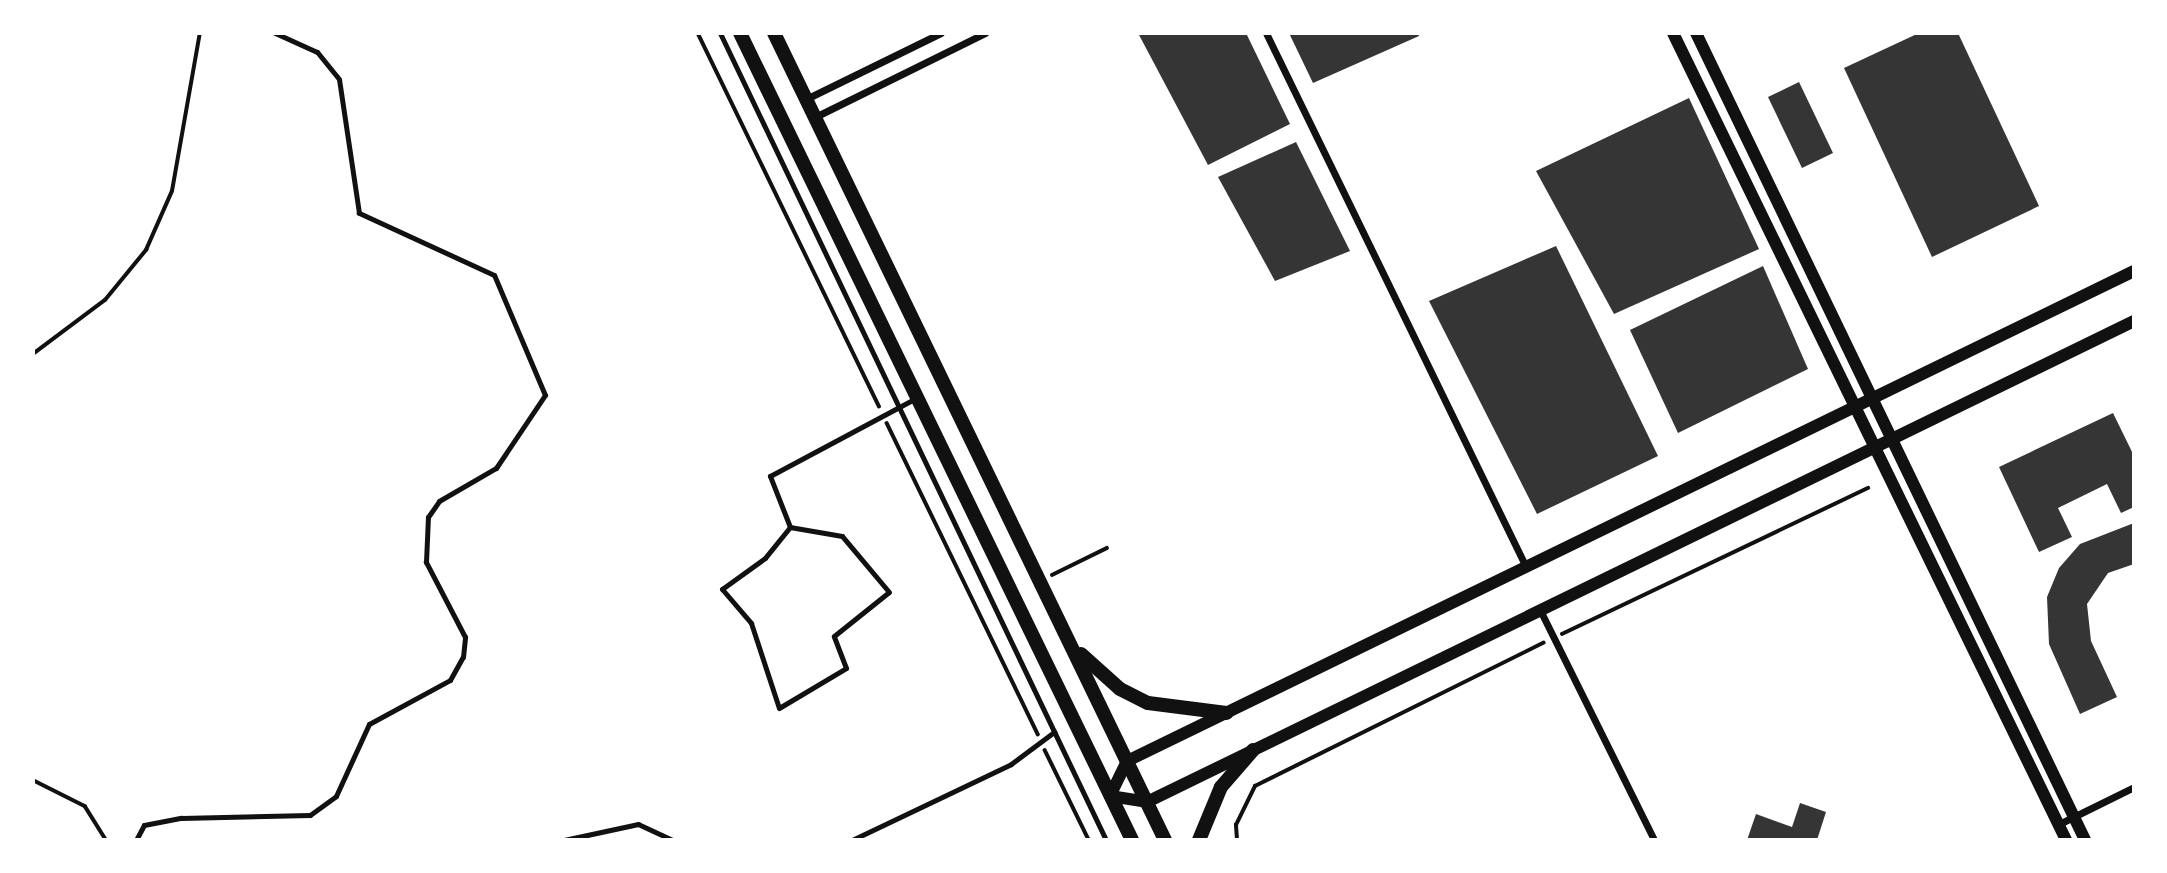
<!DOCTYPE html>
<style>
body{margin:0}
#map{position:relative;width:2167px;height:873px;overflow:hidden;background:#fff;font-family:Commissioner,sans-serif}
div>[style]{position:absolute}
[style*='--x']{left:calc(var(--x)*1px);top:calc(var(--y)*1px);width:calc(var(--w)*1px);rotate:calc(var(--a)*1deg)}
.building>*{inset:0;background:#353535}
.path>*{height:3.5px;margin:-1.75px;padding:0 1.75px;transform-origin:1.75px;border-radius:1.75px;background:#111}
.service>*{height:5px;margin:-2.5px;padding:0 2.5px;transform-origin:2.5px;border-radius:2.5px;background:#111}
.minor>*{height:7px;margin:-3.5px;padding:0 3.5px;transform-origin:3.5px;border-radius:3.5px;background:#111}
.tertiary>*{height:12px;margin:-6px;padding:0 6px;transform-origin:6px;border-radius:6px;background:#111}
.secondary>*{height:14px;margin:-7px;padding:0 7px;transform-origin:7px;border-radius:7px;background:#111}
span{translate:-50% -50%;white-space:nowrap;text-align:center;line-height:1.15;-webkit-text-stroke:7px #fff;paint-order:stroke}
.frame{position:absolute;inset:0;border:35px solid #fff;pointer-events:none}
</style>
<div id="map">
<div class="building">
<div style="clip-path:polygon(1138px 33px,1246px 33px,1290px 124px,1208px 165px)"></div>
<div style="clip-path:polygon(1289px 33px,1418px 33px,1419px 36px,1313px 83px)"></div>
<div style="clip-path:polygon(1919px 33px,1958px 33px,2039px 206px,1932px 257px,1844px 68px)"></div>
<div style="clip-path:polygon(1799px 82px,1833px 153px,1802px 168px,1768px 97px)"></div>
<div style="clip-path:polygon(1689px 98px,1759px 249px,1614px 314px,1536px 171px)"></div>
<div style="clip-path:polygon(1296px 142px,1350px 251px,1275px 281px,1218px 177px)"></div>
<div style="clip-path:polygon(1556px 246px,1658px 456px,1537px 514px,1429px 301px)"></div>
<div style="clip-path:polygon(1763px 266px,1808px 369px,1678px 433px,1630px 330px)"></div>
<div style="clip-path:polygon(2113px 413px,2134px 456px,2134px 507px,2121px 513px,2107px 484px,2058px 508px,2072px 537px,2039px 552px,1999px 467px)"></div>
<div style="clip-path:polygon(2134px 523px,2134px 564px,2108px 573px,2087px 604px,2091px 641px,2117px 697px,2080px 714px,2049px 644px,2047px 597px,2059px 568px,2080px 544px)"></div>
<div style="clip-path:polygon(1800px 803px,1826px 812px,1817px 840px,1747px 840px,1756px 814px,1792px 827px)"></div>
</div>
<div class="path">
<div style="--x:698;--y:33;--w:415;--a:64.1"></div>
<div style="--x:33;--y:354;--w:90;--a:-36.9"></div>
<div style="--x:105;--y:300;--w:65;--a:-50.6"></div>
<div style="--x:146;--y:250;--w:64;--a:-66.2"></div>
<div style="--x:172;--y:191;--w:160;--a:-80"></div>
<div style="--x:887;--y:423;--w:346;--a:64.1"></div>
<div style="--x:1052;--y:575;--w:61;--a:-26.1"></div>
<div style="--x:1562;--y:634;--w:339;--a:-25.5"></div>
<div style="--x:1045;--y:750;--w:100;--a:63.9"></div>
<div style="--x:33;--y:780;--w:58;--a:26.6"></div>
<div style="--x:85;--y:806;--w:40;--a:58"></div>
<div style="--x:1237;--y:840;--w:15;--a:-94"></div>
<div style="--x:1236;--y:825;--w:43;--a:-64"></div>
<div style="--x:1255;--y:786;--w:322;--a:-26.4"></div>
</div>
<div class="service">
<div style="--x:720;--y:33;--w:895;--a:64.44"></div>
<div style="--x:790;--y:527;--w:40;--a:129"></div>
<div style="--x:765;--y:558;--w:53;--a:144.2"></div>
<div style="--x:722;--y:589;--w:45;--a:49.5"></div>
<div style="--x:751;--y:623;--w:89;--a:71.8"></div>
<div style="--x:779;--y:708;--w:78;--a:-30.8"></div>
<div style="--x:846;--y:668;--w:34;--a:-111"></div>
<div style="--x:834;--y:636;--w:70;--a:-38.7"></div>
<div style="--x:889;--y:592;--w:73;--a:-130"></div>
<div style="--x:842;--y:536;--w:53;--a:-170.2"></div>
<div style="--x:790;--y:527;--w:55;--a:-111.4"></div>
<div style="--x:770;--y:476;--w:163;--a:-28.1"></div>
<div style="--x:136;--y:840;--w:17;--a:-62"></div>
<div style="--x:144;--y:825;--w:38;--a:-11"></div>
<div style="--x:181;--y:818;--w:129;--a:-1.3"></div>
<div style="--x:310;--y:815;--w:32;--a:-36"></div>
<div style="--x:336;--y:796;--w:79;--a:-65.4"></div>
<div style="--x:369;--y:724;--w:92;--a:-28.5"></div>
<div style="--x:450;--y:680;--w:26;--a:-61"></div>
<div style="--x:463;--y:657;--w:20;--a:-84"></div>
<div style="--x:465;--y:637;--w:85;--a:-117.5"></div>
<div style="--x:426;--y:562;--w:45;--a:-87.5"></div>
<div style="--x:428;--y:517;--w:19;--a:-55"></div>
<div style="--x:439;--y:501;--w:66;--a:-30.1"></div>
<div style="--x:496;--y:468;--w:88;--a:-56.1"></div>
<div style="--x:545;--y:395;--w:130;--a:-113"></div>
<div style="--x:494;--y:275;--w:149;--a:-155.3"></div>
<div style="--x:359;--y:213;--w:135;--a:-98.5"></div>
<div style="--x:339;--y:79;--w:35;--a:-129"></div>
<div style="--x:317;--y:52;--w:46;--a:-155.7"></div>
<div style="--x:564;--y:840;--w:76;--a:-12.2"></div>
<div style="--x:638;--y:824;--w:38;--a:25"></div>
<div style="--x:852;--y:840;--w:176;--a:-25.5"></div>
<div style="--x:1011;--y:764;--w:54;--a:-36.7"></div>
</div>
<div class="minor">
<div style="--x:1266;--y:33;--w:594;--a:64.04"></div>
<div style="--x:806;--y:99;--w:150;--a:-26.1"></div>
<div style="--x:815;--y:117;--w:190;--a:-26.3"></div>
<div style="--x:1540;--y:610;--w:257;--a:63.6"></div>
<div style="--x:2059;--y:824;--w:84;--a:-26.3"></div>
</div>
<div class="tertiary">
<div style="--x:1673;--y:33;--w:898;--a:64.03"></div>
<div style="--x:1696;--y:33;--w:896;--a:64.26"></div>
<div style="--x:2134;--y:271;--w:1120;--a:154.05"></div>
<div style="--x:1127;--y:761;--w:39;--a:116"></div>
<div style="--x:1110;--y:796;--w:37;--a:9"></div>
<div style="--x:1147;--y:802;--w:1098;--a:-25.98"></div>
</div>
<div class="secondary">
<div style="--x:740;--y:33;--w:897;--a:64.09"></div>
<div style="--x:774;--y:33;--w:897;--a:64.15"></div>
<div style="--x:1081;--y:654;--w:52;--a:41.9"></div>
<div style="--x:1120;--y:689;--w:31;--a:27"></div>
<div style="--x:1148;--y:703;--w:79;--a:7.3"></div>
<div style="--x:1199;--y:840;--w:57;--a:-67.5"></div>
<div style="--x:1221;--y:787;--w:49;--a:-49.1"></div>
</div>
<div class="frame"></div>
</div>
